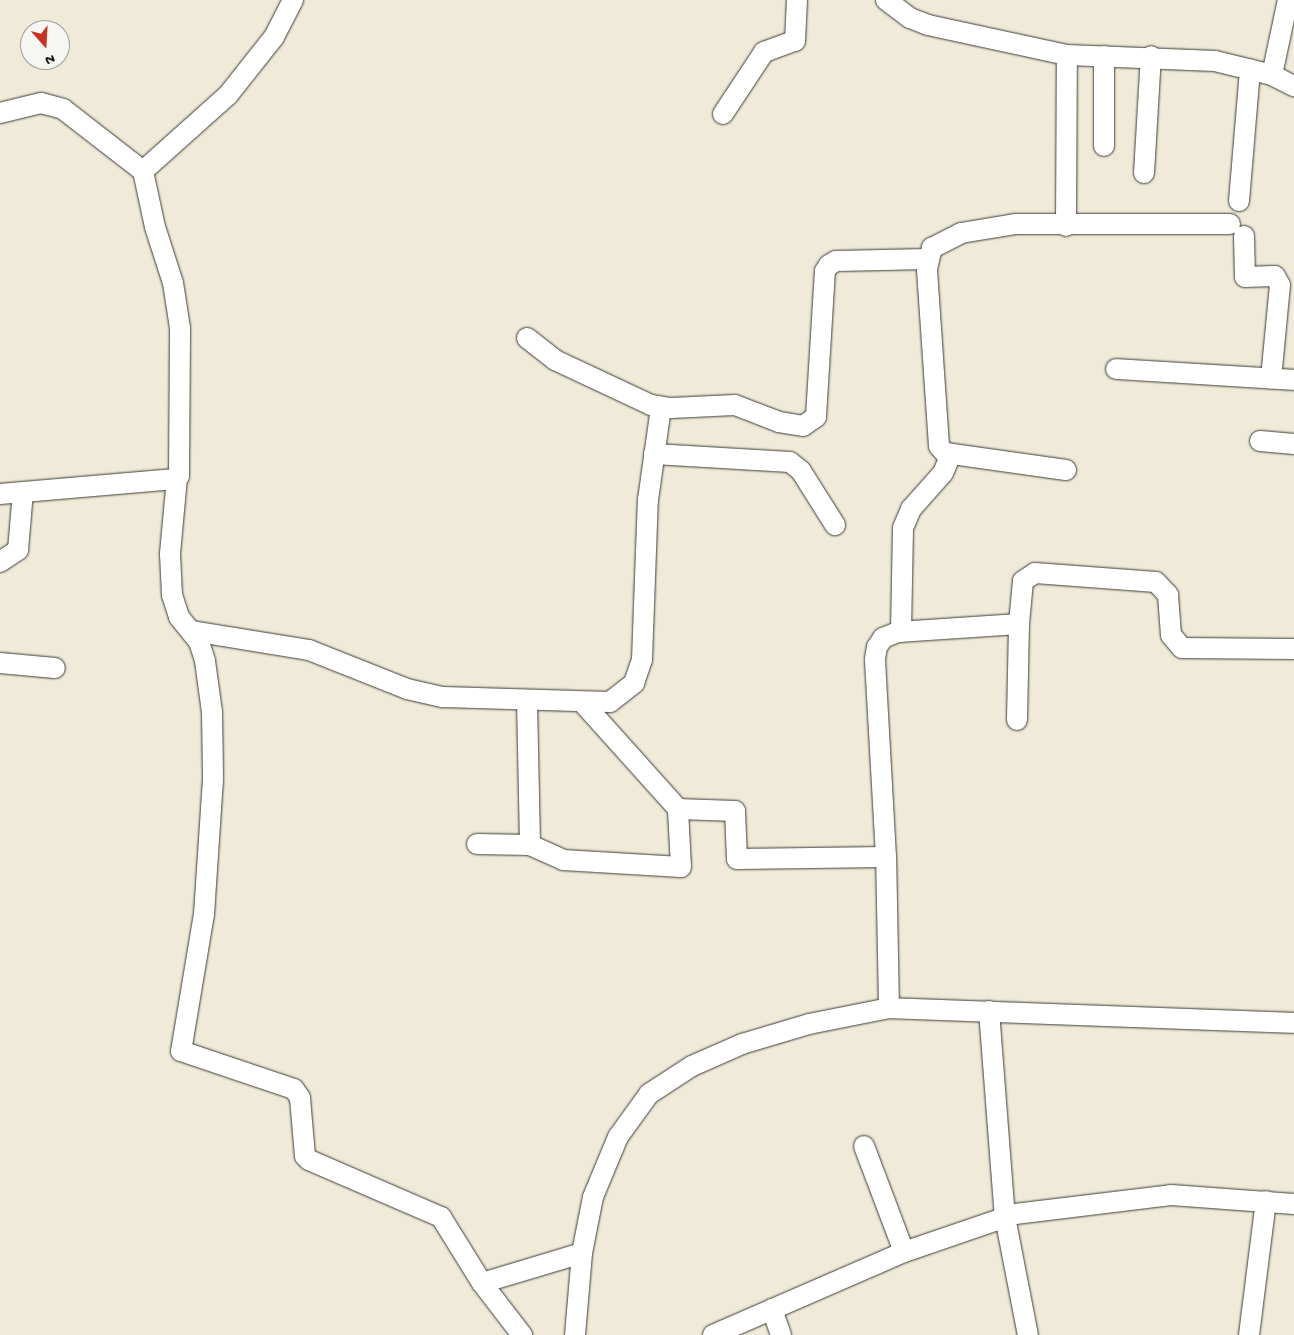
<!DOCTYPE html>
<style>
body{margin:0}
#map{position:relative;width:1294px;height:1335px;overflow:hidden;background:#efebd8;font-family:"Gochi Hand",sans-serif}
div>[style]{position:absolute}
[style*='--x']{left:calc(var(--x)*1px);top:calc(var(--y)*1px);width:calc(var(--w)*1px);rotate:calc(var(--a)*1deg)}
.roads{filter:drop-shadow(0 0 1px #3c3b38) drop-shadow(0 0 1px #3c3b38)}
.minor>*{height:20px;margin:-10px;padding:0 10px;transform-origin:10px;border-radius:10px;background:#fff}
span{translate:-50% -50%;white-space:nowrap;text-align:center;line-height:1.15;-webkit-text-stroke:4px #f6f6f2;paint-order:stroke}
.north{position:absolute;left:20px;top:20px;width:50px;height:50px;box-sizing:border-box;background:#f6f6f2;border:1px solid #9f9f9c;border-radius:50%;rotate:161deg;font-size:14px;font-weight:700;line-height:20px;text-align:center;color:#1c1c1c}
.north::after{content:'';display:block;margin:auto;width:18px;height:22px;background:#c8321e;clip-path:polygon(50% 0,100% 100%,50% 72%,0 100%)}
</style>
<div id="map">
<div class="roads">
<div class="minor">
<div style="--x:886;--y:0;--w:30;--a:37"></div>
<div style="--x:910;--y:18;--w:19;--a:21"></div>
<div style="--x:928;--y:25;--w:142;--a:12.2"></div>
<div style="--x:1067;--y:55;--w:148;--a:2.3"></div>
<div style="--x:1215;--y:61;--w:59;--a:13.8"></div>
<div style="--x:1272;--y:75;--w:25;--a:27"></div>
<div style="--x:1272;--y:75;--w:77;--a:-78"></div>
<div style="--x:0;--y:113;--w:42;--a:-13.7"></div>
<div style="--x:41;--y:103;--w:23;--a:15"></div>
<div style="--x:63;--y:109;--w:101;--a:37.8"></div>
<div style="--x:723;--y:114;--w:74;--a:-56.5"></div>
<div style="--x:764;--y:52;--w:33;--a:-20"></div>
<div style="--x:795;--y:41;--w:41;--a:-87.2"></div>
<div style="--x:1104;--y:146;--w:90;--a:-90"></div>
<div style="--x:1144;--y:173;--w:117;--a:-86.6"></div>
<div style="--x:1239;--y:201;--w:132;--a:-85.2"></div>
<div style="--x:1066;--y:226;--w:171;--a:-89.7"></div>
<div style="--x:1244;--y:236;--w:41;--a:88.6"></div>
<div style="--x:1245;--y:277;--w:30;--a:-2"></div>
<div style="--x:1275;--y:276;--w:10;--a:61"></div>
<div style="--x:1280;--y:285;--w:94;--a:95.5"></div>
<div style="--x:527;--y:338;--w:36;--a:38"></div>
<div style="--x:555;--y:360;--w:106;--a:25.1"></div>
<div style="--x:651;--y:405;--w:20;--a:9"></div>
<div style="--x:671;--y:408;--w:64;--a:-2.7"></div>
<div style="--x:735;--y:405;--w:47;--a:21.1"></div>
<div style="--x:779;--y:422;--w:24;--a:9"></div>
<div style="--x:803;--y:426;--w:16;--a:-35"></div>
<div style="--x:816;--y:417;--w:146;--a:-86.5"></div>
<div style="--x:825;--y:271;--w:7;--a:-56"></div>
<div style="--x:829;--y:265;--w:8;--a:-30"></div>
<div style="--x:836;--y:261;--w:92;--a:-1.2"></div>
<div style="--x:1116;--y:369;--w:178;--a:3.5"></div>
<div style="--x:1260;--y:441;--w:34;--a:5"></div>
<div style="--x:654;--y:454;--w:136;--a:3.4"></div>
<div style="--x:790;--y:462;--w:14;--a:39"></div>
<div style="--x:801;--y:471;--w:64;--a:57.8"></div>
<div style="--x:1066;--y:470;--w:122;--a:-172"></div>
<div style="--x:945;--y:453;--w:9;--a:-131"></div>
<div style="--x:939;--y:446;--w:177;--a:-93.9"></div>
<div style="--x:927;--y:269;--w:22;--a:-77"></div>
<div style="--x:932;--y:248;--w:33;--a:-27"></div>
<div style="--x:961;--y:233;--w:56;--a:-9.3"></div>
<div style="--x:1016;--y:224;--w:214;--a:0"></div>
<div style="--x:177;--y:478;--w:76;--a:95.3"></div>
<div style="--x:170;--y:554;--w:41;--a:87.2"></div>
<div style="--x:172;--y:595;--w:23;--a:72"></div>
<div style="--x:179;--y:617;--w:32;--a:51"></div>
<div style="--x:199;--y:642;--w:20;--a:72"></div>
<div style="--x:205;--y:661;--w:51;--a:82.2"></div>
<div style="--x:212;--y:712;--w:67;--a:89.1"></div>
<div style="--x:213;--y:779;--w:135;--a:93.8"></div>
<div style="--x:204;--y:914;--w:139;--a:99.5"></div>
<div style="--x:181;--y:1051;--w:119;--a:18.6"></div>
<div style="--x:294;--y:1089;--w:11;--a:56"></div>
<div style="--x:300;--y:1098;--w:58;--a:85.1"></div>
<div style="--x:305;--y:1156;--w:6;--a:45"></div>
<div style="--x:309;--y:1160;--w:144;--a:23.4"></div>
<div style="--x:441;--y:1217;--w:78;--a:58.2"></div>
<div style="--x:482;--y:1283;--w:66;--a:52.4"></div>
<div style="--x:0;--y:494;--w:176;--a:-4.9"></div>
<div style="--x:175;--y:479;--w:5;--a:-37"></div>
<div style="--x:179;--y:476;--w:148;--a:-89.6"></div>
<div style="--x:180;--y:328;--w:46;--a:-98.8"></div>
<div style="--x:173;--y:283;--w:59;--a:-107.8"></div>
<div style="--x:155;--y:227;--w:57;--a:-102.1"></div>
<div style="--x:143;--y:171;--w:114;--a:-41.8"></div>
<div style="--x:228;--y:95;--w:74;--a:-51.6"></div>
<div style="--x:274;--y:37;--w:42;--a:-62.8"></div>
<div style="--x:0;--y:562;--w:22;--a:-34"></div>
<div style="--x:18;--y:550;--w:58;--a:-85.1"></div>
<div style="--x:192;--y:631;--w:119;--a:9.2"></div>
<div style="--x:309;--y:650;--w:105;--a:21.7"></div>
<div style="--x:407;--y:689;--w:37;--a:13"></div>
<div style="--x:443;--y:697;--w:167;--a:1.7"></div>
<div style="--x:610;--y:702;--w:31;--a:-38"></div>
<div style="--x:634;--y:683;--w:24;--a:-71"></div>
<div style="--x:642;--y:660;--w:160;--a:-87.9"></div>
<div style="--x:648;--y:500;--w:93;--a:-82"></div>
<div style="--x:901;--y:632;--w:104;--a:-88.9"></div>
<div style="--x:903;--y:528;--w:21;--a:-67"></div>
<div style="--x:911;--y:509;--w:48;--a:-48.4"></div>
<div style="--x:943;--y:473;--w:21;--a:-67"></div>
<div style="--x:0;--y:663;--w:55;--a:5.2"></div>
<div style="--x:527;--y:701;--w:144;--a:88.8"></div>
<div style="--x:583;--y:703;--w:142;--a:48.1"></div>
<div style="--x:678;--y:809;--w:57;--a:2"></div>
<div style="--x:735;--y:811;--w:48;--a:87.6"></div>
<div style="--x:737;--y:859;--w:149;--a:-0.8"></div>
<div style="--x:1017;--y:720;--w:96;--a:-88.8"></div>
<div style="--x:477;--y:844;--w:53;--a:1.1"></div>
<div style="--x:530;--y:845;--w:36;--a:24"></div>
<div style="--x:563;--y:860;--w:118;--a:3.4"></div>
<div style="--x:681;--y:867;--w:58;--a:-93"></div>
<div style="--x:889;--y:1008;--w:405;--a:2.1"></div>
<div style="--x:989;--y:1011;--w:207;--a:85.6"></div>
<div style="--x:1005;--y:1217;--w:120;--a:79"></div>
<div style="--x:864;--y:1146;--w:113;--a:69.3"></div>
<div style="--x:482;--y:1283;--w:104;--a:-16.7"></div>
<div style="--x:772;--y:1309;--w:28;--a:71"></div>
<div style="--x:575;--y:1335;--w:82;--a:-85.1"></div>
<div style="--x:582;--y:1253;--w:57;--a:-78.9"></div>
<div style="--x:593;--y:1197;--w:65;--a:-67.4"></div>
<div style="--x:618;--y:1137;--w:53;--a:-54.2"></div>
<div style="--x:649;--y:1094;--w:51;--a:-33.1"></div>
<div style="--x:692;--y:1066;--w:55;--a:-23.7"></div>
<div style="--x:742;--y:1044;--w:70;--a:-16.6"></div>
<div style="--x:809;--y:1024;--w:82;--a:-11.3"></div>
<div style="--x:889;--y:1008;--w:151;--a:-91.1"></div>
<div style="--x:886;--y:857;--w:198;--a:-93.2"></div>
<div style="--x:875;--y:659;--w:12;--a:-81"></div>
<div style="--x:877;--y:647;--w:11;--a:-56"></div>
<div style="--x:883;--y:638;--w:16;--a:-22"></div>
<div style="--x:898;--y:632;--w:121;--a:-3.8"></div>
<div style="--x:1019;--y:624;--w:43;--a:-84.7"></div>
<div style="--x:1023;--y:581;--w:14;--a:-34"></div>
<div style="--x:1035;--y:573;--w:121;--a:4.3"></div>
<div style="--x:1156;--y:582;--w:18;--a:47"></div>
<div style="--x:1168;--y:595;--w:40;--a:85.7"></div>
<div style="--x:1171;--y:635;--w:17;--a:50"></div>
<div style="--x:1182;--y:648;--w:112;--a:0.5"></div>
<div style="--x:713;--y:1335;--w:208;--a:-23.5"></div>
<div style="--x:904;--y:1252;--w:117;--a:-18.9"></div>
<div style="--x:1015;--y:1214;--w:157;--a:-6.9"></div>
<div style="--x:1171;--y:1195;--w:123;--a:4.2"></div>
<div style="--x:1249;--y:1335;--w:135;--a:-82.8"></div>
</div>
</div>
<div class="north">N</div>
</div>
